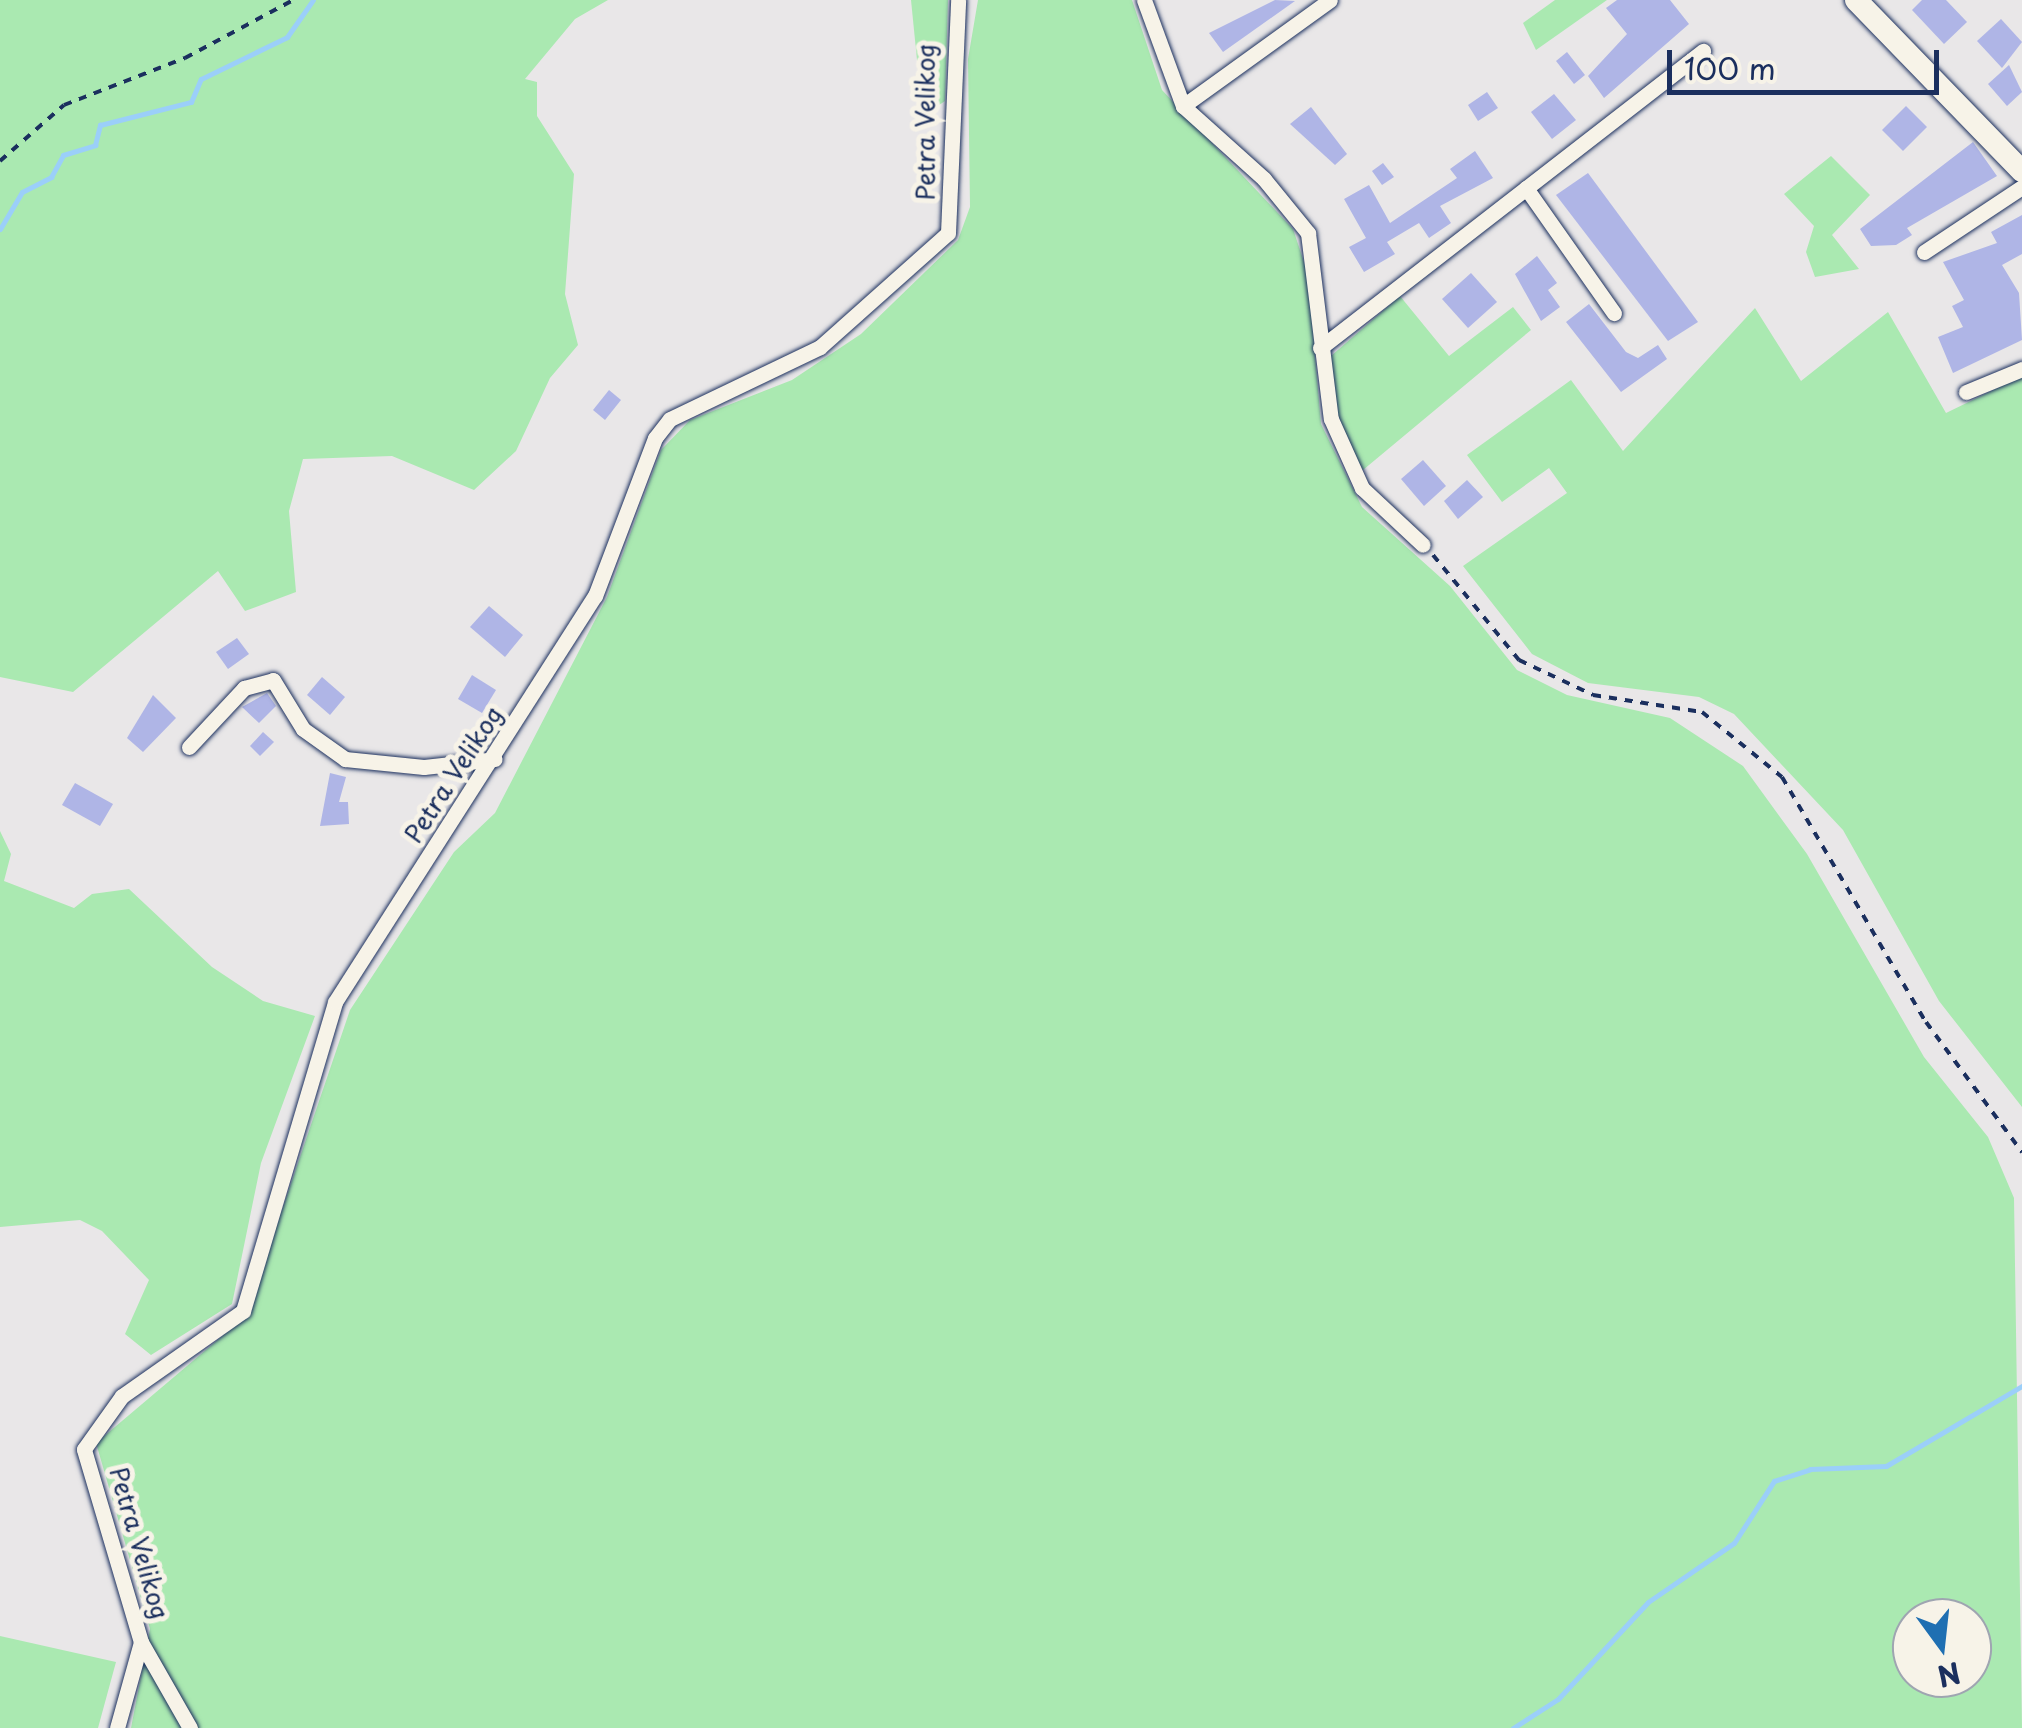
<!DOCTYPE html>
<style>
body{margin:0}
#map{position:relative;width:2022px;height:1728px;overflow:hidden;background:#e9e7e8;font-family:"Playpen Sans",sans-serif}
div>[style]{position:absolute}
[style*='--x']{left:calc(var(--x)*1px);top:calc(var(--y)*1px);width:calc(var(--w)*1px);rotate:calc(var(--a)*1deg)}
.green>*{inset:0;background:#aae9b1}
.stream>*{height:5px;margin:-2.5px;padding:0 2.5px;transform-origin:2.5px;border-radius:2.5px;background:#9bcff9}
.building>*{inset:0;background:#afb5e6}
.path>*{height:4px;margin-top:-2px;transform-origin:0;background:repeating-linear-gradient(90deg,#1b2f5e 0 8px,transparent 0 16px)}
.roads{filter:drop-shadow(0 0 2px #1b2f5e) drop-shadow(0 0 2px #1b2f5e)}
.street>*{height:15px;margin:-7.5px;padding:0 7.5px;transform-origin:7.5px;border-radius:7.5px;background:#f7f3e8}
.secondary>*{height:22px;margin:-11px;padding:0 11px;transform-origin:11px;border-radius:11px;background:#f7f3e8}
span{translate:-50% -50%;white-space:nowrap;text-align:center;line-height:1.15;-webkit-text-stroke:10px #f7f3e8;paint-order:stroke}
.street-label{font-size:25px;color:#1b2f5e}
.north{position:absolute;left:1892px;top:1598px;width:100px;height:100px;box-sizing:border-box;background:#f7f3e8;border:2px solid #9fa5b1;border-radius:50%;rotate:165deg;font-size:28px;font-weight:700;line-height:40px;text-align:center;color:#1b2f5e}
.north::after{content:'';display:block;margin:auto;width:35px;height:45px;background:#1f6fb2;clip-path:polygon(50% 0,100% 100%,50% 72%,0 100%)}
.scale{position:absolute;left:1667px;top:50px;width:272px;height:45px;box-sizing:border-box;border:5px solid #1b2f5e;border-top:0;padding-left:12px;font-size:30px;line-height:35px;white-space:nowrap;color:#1b2f5e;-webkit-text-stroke:8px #f7f3e8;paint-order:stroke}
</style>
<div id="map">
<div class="green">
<div style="clip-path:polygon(0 0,608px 0,575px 19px,525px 79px,537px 82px,537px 116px,574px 174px,565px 294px,578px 345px,550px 378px,516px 451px,474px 490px,392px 456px,303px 459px,289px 511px,296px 592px,245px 611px,218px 571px,73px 692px,0 677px)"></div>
<div style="clip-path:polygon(911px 0,948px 0,945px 101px,929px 112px,922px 110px)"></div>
<div style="clip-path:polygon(evenodd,978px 0,1132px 0,1162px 90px,1293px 229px,1308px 274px,1321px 424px,1362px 507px,1450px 586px,1517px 670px,1567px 695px,1670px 718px,1743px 766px,1807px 854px,1924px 1057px,1988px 1137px,2014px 1198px,2022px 1728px,131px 1728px,150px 1629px,96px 1443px,246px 1316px,350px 1010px,454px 852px,495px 813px,607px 597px,661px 450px,690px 420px,792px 380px,861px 334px,958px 240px,970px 207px,968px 59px,978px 0,1912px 1618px,1972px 1618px,1972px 1678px,1912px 1678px,1912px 1618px)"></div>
<div style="clip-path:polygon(1555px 0,1607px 0,1536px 50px,1523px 23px)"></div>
<div style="clip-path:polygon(1831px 156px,1870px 195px,1832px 235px,1859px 269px,1815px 277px,1806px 252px,1814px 226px,1784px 194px)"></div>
<div style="clip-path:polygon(1400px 296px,1449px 356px,1513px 307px,1531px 330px,1363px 470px,1335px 418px,1331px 356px)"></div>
<div style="clip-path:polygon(1755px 308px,1801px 381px,1888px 312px,1946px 413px,2022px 376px,2022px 1107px,1939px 1001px,1843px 830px,1734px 714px,1699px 697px,1588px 683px,1532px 654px,1463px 566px,1567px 493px,1549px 468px,1502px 502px,1467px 455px,1571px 380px,1623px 451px)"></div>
<div style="clip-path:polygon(0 831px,11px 854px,4px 881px,74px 908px,92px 894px,129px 889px,212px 967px,263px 1001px,315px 1016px,261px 1163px,232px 1304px,151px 1355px,125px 1334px,149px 1280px,102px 1231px,80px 1220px,0 1227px)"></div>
<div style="clip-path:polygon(0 1636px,116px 1662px,98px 1728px,0 1728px)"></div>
</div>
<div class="stream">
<div style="--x:0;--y:229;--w:43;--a:-59.3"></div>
<div style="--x:22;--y:192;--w:33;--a:-27"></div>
<div style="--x:51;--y:177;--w:25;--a:-61"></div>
<div style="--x:63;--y:155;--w:34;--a:-17"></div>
<div style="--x:95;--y:145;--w:21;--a:-76"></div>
<div style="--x:100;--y:125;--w:94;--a:-14.2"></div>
<div style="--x:191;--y:102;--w:25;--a:-67"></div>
<div style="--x:201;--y:79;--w:96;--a:-26"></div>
<div style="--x:287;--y:37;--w:45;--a:-54.9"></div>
<div style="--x:1513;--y:1728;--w:54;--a:-32.8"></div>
<div style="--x:1558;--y:1699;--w:132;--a:-47.1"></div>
<div style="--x:1648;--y:1602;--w:104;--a:-34.5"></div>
<div style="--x:1734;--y:1543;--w:74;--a:-57.2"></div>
<div style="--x:1774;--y:1481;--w:38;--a:-18"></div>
<div style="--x:1810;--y:1469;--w:76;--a:-2.3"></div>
<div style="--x:1886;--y:1466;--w:158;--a:-30.5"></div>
</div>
<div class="building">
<div style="clip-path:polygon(1275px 0,1295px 1px,1223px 52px,1209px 33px)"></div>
<div style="clip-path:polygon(1617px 0,1670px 0,1689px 24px,1604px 98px,1588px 76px,1627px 34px,1606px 8px)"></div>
<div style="clip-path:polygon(1922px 0,1946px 0,1967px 22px,1944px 44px,1912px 10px)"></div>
<div style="clip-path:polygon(2001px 19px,2022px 42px,2002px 68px,1977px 41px)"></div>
<div style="clip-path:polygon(1567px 52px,1585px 75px,1574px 84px,1556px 61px)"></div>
<div style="clip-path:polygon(2009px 65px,2022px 92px,2007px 106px,1988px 84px)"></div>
<div style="clip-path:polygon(1487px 92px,1498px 108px,1478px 121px,1468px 105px)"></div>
<div style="clip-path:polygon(1554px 94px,1576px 120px,1552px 139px,1531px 112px)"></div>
<div style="clip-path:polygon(1906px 106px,1927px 127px,1903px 151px,1882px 130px)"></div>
<div style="clip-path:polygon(1311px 107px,1347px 154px,1335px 165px,1290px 124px)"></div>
<div style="clip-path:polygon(1973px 142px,1997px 176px,1907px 228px,1912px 235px,1896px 245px,1871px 246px,1860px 229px)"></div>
<div style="clip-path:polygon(1475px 151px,1493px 178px,1440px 206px,1451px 223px,1429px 238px,1419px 223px,1387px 242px,1395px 254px,1364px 272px,1349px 247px,1366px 238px,1344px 199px,1369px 185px,1390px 223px,1457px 178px,1450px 169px)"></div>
<div style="clip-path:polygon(1383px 163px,1394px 177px,1382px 185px,1372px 171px)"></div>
<div style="clip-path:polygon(1588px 173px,1698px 322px,1668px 341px,1556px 195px)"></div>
<div style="clip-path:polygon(2022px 215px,2022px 254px,2002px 265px,2019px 293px,2022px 340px,1953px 373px,1938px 337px,1963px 327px,1952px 306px,1964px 300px,1943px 262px,1997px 243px,1991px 232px)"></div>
<div style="clip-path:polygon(1537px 256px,1557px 283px,1548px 290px,1560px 307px,1541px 321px,1515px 274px)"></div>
<div style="clip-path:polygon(1471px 273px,1497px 302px,1468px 328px,1442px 299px)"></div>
<div style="clip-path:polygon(1589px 304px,1626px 352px,1638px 358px,1658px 345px,1667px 359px,1621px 392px,1566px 322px)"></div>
<div style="clip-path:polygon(609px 390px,621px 400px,605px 420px,593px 410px)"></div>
<div style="clip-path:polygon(1423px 460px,1446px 486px,1424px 506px,1401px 479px)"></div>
<div style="clip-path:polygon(1467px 480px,1483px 497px,1458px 519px,1444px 501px)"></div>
<div style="clip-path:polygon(489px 606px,523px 635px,505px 657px,470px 627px)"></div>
<div style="clip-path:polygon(237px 638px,249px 654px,228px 669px,216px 652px)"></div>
<div style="clip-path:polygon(472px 675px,496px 690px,482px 713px,458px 699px)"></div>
<div style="clip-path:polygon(322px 677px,345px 697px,330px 715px,307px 695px)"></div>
<div style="clip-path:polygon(267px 693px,276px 706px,259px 723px,242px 707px)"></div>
<div style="clip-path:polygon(153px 695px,176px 718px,143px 752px,127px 738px)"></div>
<div style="clip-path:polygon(263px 732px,274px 742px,260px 756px,250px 746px)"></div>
<div style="clip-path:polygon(330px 773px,346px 777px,339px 802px,348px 802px,349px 824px,320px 826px)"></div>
<div style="clip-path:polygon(75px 783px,113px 804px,100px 826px,62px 805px)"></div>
</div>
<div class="path">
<div style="--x:0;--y:161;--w:85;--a:-41.2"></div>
<div style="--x:64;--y:105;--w:130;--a:-21.2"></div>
<div style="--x:185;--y:58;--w:123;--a:-28.2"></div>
<div style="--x:1433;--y:555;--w:136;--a:50.7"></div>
<div style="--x:1519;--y:660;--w:82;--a:25.3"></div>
<div style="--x:1593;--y:695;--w:110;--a:8.9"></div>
<div style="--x:1702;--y:712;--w:103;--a:39.1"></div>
<div style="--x:1782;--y:777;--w:284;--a:59.6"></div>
<div style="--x:1926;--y:1022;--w:162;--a:53.6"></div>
</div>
<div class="roads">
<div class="street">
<div style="--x:1144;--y:0;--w:113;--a:69.8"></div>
<div style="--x:1183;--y:106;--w:109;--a:42"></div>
<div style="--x:1264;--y:179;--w:70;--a:50.8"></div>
<div style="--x:1308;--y:233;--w:187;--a:83"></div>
<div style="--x:1331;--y:419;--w:76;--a:65.8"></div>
<div style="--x:1362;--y:488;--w:83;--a:43.1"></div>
<div style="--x:1183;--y:106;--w:181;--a:-35.8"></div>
<div style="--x:1526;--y:188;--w:153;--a:54.9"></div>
<div style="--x:1924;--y:252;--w:118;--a:-33.6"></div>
<div style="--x:1320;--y:348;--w:485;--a:-37.8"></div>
<div style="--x:1966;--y:392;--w:61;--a:-22.3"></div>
<div style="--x:189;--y:747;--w:81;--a:-47"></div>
<div style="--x:244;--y:688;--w:30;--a:-15"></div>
<div style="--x:273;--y:680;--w:57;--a:58.5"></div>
<div style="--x:303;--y:729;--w:52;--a:35.5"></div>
<div style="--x:345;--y:759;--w:79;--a:5.8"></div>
<div style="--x:424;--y:767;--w:71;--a:-6.4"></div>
<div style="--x:117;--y:1728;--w:89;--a:-74.4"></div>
<div style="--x:190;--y:1728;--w:99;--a:-119.7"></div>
<div style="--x:141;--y:1642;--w:201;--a:-106.5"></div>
<div style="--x:84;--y:1449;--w:65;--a:-54.4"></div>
<div style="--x:122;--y:1396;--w:148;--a:-35.1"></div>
<div style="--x:243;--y:1311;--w:322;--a:-73.4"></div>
<div style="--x:335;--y:1002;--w:482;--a:-57.4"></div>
<div style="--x:595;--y:596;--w:169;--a:-69.2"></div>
<div style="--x:655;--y:438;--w:24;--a:-52"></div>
<div style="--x:670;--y:419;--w:166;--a:-25.6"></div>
<div style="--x:820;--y:347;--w:171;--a:-41.7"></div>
<div style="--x:948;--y:233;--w:233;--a:-87.5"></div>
</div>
<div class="secondary">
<div style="--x:1856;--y:0;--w:238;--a:45.9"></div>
</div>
</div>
<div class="street-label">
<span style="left:925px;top:122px;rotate:-90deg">Petra Velikog</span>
<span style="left:453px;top:774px;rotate:-57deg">Petra Velikog</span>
<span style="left:140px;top:1543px;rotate:74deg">Petra Velikog</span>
</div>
<div class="north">N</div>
<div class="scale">100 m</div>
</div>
